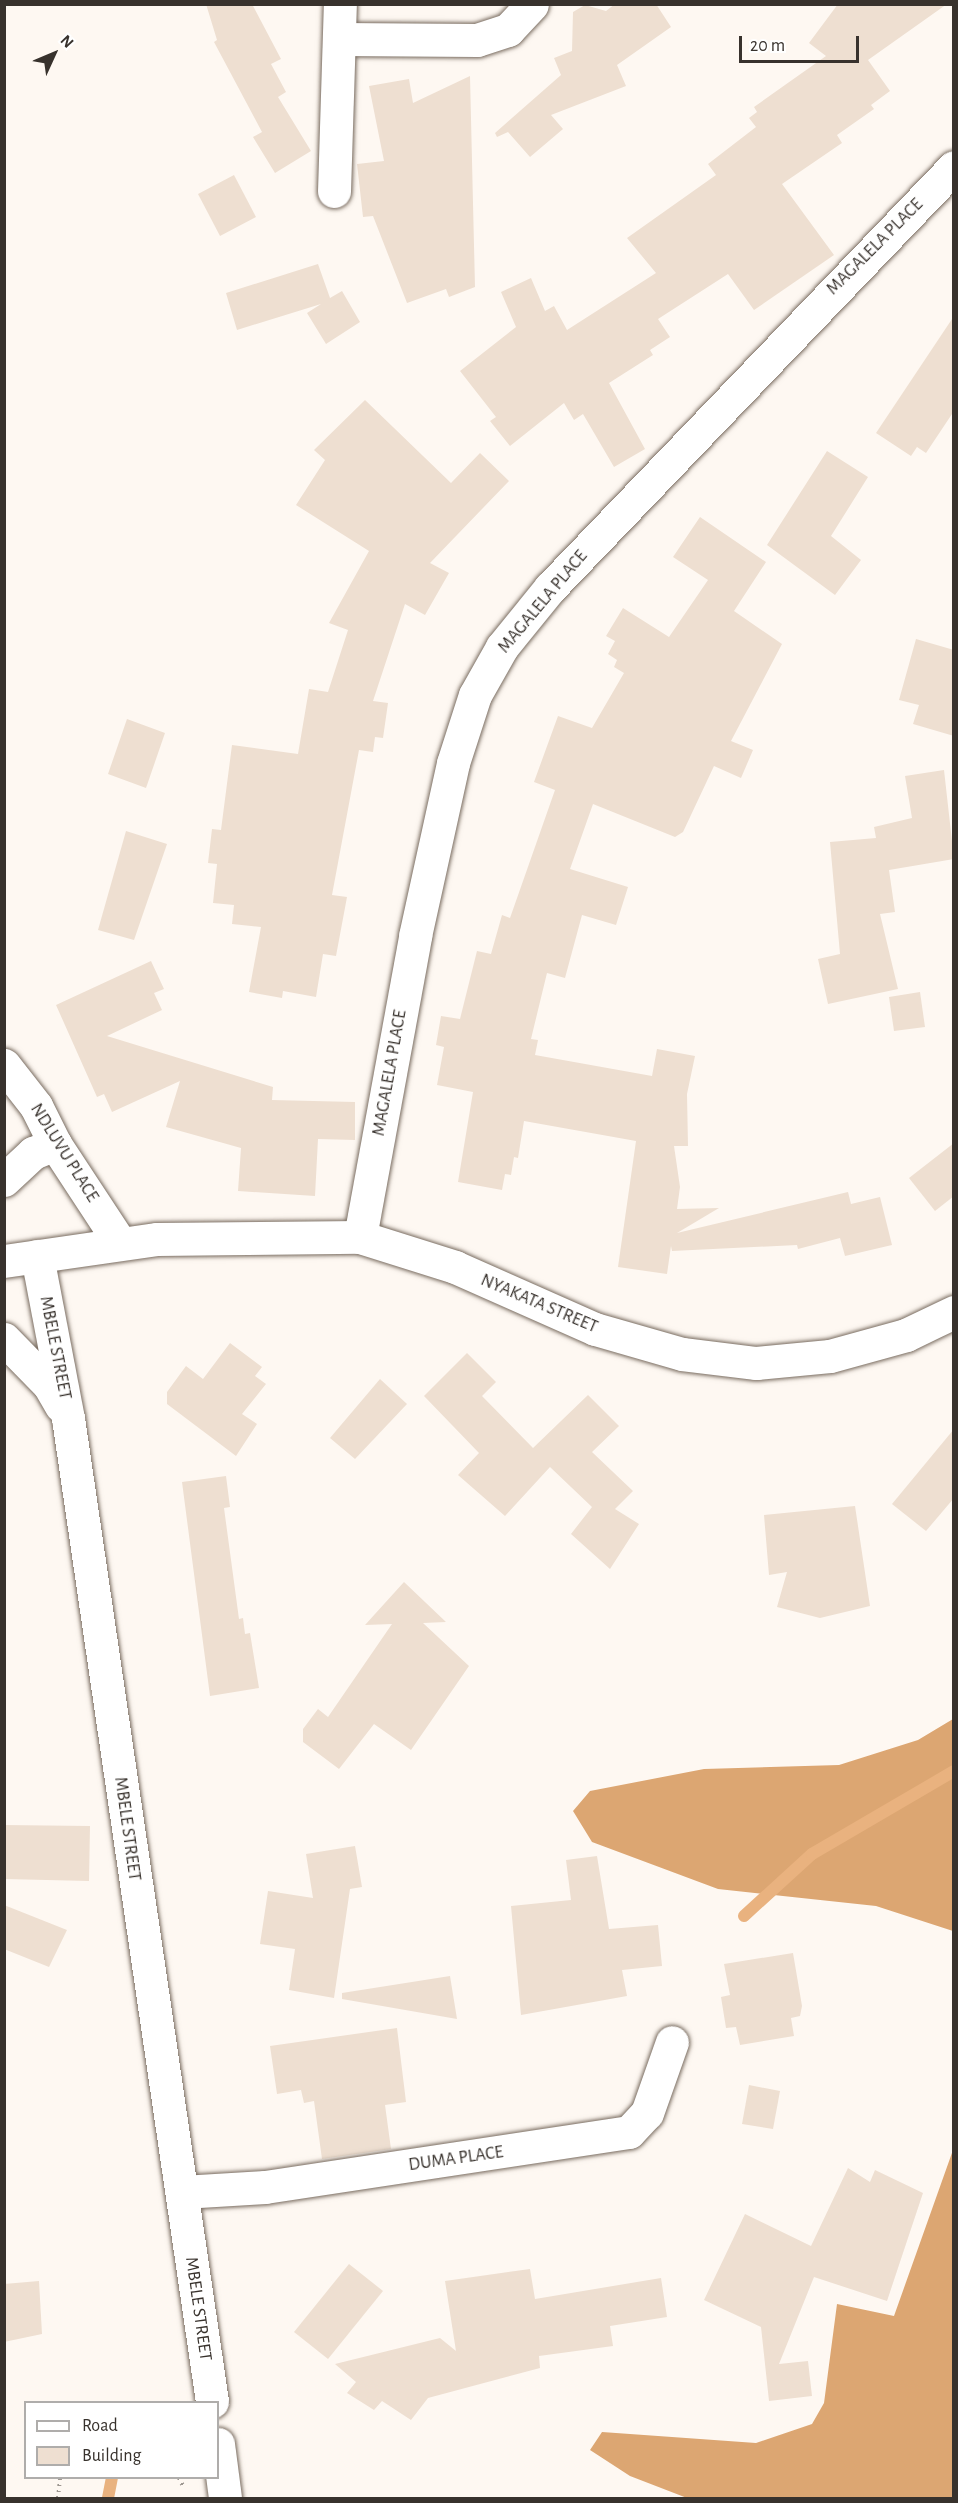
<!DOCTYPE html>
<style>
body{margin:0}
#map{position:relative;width:958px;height:2503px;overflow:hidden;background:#fef8f2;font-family:"Alegreya Sans",sans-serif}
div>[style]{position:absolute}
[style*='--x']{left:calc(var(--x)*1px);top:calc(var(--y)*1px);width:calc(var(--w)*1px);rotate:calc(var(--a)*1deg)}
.forest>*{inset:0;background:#dca672}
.stream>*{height:12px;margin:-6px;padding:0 6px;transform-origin:6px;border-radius:6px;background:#e9b27f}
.building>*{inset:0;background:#eedfd1}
.path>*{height:4px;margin-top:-2px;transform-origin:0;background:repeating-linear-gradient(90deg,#9d9791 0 1.5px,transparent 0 6px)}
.roads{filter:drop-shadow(0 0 2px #796c60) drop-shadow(0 0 2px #796c60)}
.minor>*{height:33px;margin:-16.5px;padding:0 16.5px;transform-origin:16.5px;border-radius:16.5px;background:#fff}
span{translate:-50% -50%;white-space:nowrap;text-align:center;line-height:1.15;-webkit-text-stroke:4.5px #fff;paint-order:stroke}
.street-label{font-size:18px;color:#38322d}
.frame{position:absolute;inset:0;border:6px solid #38322d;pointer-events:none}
.legend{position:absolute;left:24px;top:2401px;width:195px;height:78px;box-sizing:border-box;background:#fff;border:2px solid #afadab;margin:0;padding:8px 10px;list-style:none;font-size:18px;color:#38322d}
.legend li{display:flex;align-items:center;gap:12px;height:30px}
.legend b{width:30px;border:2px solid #afadab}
.north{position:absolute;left:24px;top:24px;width:60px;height:60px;-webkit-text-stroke:4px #fff;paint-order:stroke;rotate:46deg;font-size:16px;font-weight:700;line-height:24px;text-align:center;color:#38322d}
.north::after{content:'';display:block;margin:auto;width:21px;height:27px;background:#38322d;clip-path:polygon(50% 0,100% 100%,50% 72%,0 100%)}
.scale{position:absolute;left:739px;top:36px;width:120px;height:27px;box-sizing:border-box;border:3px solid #38322d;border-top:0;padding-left:8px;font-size:18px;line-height:21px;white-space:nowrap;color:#38322d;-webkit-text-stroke:4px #fff;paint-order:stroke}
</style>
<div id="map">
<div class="forest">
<div style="clip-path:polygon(953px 1719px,953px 1931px,876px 1906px,718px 1889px,592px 1842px,573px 1811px,590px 1791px,704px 1769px,839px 1765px,918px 1740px)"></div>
<div style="clip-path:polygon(953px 2150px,953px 2498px,687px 2498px,630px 2476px,590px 2450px,602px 2432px,756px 2443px,812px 2424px,824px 2403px,837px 2304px,894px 2316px)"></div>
</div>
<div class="stream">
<div style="--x:744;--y:1916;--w:92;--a:-42.4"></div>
<div style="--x:812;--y:1854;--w:164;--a:-30.3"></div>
<div style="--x:108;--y:2498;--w:20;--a:-79"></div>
</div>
<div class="building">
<div style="clip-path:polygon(206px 4px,252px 4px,281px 59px,271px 64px,286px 92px,278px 97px,311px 151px,275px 173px,253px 137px,262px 132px,214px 42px,217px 40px)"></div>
<div style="clip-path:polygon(615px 4px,656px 4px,671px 27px,617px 65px,626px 86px,551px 115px,563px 129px,530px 157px,508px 132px,497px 137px,495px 133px,561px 75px,554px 58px,572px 51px,573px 12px,585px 5px,606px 11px)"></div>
<div style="clip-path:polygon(838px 4px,947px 4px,868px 60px,890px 91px,871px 105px,874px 109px,837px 135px,842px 143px,782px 184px,834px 255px,754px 310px,728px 274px,658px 319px,670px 337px,650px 350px,653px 355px,609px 383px,645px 449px,614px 467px,583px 414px,574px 420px,564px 403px,510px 446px,490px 421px,496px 417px,460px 371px,516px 327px,501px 292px,531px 278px,545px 311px,554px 306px,567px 330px,656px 273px,627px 238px,716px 175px,708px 164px,756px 127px,749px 118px,757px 112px,754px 107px,826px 56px,809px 43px)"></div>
<div style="clip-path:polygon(470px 76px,475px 287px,449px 297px,446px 289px,407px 303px,373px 216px,363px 217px,357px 164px,384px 161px,369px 86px,409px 79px,413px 103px)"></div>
<div style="clip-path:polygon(234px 175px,256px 217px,220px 236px,198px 194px)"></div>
<div style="clip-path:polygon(318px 264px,330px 298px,342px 291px,360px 322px,326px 344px,307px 313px,321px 304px,237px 330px,226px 293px)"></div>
<div style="clip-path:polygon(954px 316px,954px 411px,926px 453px,917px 447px,911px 456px,876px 433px)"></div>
<div style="clip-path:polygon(365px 400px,451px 483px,480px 453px,509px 481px,430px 563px,449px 573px,425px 615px,405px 604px,373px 701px,388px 703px,383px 738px,375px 737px,373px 752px,359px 750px,332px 895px,347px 897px,336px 956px,323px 954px,316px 997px,283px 991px,282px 998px,249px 992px,261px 927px,232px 924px,234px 905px,213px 903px,217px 864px,208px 863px,212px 829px,221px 830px,232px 745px,298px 754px,309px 689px,328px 692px,348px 630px,329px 623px,369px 551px,296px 505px,325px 460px,314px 450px)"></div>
<div style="clip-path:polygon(827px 451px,868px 477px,831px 536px,861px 560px,835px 595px,767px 545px)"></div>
<div style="clip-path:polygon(700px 517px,766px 562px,734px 611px,782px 644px,731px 741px,753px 750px,741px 778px,714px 766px,683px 832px,675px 837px,593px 804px,570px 869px,628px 887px,616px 925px,582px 915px,565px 978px,547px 973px,531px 1039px,538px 1040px,535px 1055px,652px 1076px,657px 1049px,695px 1056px,687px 1094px,688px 1146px,674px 1146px,680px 1187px,677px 1209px,719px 1208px,677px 1233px,848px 1192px,851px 1204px,880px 1197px,892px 1245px,845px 1256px,840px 1238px,798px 1249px,797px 1245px,672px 1251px,671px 1246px,667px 1274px,618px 1267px,636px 1141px,524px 1121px,518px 1158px,514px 1157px,511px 1175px,505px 1174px,502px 1190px,458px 1182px,473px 1092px,437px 1085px,444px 1047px,436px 1045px,441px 1016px,460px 1019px,477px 951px,491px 954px,502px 915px,510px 918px,555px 790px,534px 782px,558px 716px,592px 728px,624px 673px,614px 667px,617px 660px,608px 654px,615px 641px,606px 636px,623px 608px,669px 637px,708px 580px,673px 557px)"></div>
<div style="clip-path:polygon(916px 639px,954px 650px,954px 736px,913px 724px,919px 705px,899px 700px)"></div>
<div style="clip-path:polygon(127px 719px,165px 733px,146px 788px,108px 774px)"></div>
<div style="clip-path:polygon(944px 770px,954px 859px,889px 870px,895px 912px,880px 914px,898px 989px,828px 1004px,818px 959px,840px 954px,830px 842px,876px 838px,874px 827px,912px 818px,905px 776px)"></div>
<div style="clip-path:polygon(126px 831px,167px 844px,134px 940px,98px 930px)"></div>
<div style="clip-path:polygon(151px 961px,164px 989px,154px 993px,162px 1010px,107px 1036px,273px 1087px,272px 1100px,355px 1102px,355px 1140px,318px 1139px,315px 1196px,238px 1191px,241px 1148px,166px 1127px,180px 1081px,112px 1112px,104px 1094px,97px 1097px,56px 1005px)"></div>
<div style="clip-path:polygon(920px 992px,925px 1027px,894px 1031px,889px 997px)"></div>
<div style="clip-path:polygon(954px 1143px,954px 1196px,935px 1211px,909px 1178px)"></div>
<div style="clip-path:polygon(230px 1343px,262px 1367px,255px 1376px,266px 1384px,242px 1414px,257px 1424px,236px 1456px,167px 1404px,167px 1392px,186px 1366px,203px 1379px)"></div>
<div style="clip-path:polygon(467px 1353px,496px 1382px,482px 1396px,533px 1448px,588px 1395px,619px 1426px,592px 1452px,633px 1491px,615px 1509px,639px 1524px,610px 1569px,571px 1534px,592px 1507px,550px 1467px,505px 1516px,458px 1475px,479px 1453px,424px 1396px)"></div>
<div style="clip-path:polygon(380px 1379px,407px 1404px,355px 1459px,330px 1438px)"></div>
<div style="clip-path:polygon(954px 1429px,954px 1498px,926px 1531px,892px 1504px)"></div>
<div style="clip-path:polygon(226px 1476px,230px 1507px,224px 1508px,239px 1619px,243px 1618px,245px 1634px,250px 1633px,259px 1688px,210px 1696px,182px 1482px)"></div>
<div style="clip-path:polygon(855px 1506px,870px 1606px,820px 1618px,777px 1607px,787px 1572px,769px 1575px,764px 1515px)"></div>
<div style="clip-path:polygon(404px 1582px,446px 1622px,423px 1623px,469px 1666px,411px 1750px,374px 1724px,339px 1769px,303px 1742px,303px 1729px,318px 1709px,328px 1717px,392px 1624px,365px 1625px)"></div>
<div style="clip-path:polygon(4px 1825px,90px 1826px,89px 1881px,4px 1879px)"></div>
<div style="clip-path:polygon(355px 1846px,362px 1887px,350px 1889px,334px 1998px,289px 1990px,295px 1949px,260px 1944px,268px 1891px,313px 1898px,306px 1854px)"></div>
<div style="clip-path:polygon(597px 1856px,609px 1929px,658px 1925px,662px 1966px,622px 1970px,627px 1996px,521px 2015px,511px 1906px,571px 1900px,566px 1860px)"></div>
<div style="clip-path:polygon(4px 1905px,67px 1930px,49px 1967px,4px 1949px)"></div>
<div style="clip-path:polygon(793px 1953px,802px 2006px,800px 2016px,791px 2018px,794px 2036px,740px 2045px,736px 2027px,726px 2028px,721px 1997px,730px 1995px,724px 1964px)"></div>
<div style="clip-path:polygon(450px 1976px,457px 2019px,342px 1999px,342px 1993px)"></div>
<div style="clip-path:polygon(397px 2028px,406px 2102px,385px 2105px,391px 2149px,322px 2159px,314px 2101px,304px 2103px,301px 2090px,277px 2094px,270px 2046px)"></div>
<div style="clip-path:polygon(749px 2085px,780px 2091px,773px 2129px,742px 2124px)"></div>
<div style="clip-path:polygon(848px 2168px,870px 2182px,875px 2170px,923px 2193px,887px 2301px,814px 2277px,779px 2364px,808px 2361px,812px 2396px,769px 2401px,761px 2327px,704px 2300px,745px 2214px,811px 2246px)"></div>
<div style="clip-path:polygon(349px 2264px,383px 2291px,328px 2359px,294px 2332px)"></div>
<div style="clip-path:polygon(530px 2269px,535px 2299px,661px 2278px,667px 2317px,610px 2326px,613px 2346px,539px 2356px,540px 2368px,428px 2398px,411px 2420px,382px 2401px,374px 2410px,347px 2393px,356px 2382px,335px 2364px,440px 2338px,456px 2351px,445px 2281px)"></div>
<div style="clip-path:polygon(39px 2281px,42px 2334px,4px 2342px,4px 2284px)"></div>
</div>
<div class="path">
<div style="--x:179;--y:2478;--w:11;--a:63"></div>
<div style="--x:58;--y:2498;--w:20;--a:-84"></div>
</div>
<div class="roads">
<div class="minor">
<div style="--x:340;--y:39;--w:137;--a:0.4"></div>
<div style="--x:477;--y:40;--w:33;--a:-18"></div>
<div style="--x:508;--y:30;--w:35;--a:-47"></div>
<div style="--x:334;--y:191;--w:187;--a:-88.2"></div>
<div style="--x:4;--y:1065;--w:52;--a:52"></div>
<div style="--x:36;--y:1106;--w:42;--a:63.4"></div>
<div style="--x:55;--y:1144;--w:118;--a:56.7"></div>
<div style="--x:4;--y:1180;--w:40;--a:-43"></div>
<div style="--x:33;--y:1153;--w:24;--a:-22"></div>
<div style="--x:360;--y:1237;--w:306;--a:-79.6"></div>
<div style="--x:415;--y:936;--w:177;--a:-77.6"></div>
<div style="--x:453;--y:763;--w:71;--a:-72.1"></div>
<div style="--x:475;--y:695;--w:55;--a:-60.6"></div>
<div style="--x:502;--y:647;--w:76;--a:-50.9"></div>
<div style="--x:550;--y:588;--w:583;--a:-46.18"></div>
<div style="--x:37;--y:1256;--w:165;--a:79.2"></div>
<div style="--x:68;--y:1418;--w:994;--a:81.67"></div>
<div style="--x:4;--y:1261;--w:155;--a:-8.2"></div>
<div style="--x:157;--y:1239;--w:203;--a:-0.6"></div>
<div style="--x:360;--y:1237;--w:100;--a:17.5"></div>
<div style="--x:455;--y:1267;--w:153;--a:23.9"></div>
<div style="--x:595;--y:1329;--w:91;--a:16"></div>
<div style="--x:682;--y:1354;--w:75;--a:6.9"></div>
<div style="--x:756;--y:1363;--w:74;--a:-5.4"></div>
<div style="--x:830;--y:1356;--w:79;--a:-15.4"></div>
<div style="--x:906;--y:1335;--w:53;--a:-25.6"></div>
<div style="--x:4;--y:1339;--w:64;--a:45.6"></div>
<div style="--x:49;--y:1385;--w:24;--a:60"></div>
<div style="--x:182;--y:2192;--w:83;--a:-3.4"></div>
<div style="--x:265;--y:2187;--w:368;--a:-8.6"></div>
<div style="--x:629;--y:2132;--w:26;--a:-47"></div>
<div style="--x:647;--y:2113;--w:75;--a:-70.6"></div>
<div style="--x:218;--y:2444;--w:54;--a:82.6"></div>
</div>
</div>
<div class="street-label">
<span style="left:875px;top:247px;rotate:-45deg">MAGALELA PLACE</span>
<span style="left:543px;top:602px;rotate:-50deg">MAGALELA PLACE</span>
<span style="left:390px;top:1073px;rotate:-80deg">MAGALELA PLACE</span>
<span style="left:64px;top:1153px;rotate:58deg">NDLUVU PLACE</span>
<span style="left:539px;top:1304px;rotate:23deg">NYAKATA STREET</span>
<span style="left:55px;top:1348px;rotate:79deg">MBELE STREET</span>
<span style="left:127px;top:1829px;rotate:82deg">MBELE STREET</span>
<span style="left:456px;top:2159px;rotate:-8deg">DUMA PLACE</span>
<span style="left:198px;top:2309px;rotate:82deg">MBELE STREET</span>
</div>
<div class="frame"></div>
<ul class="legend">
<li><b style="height:8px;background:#fff"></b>Road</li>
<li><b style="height:16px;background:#eedfd1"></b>Building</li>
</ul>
<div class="north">N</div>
<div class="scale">20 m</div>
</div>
